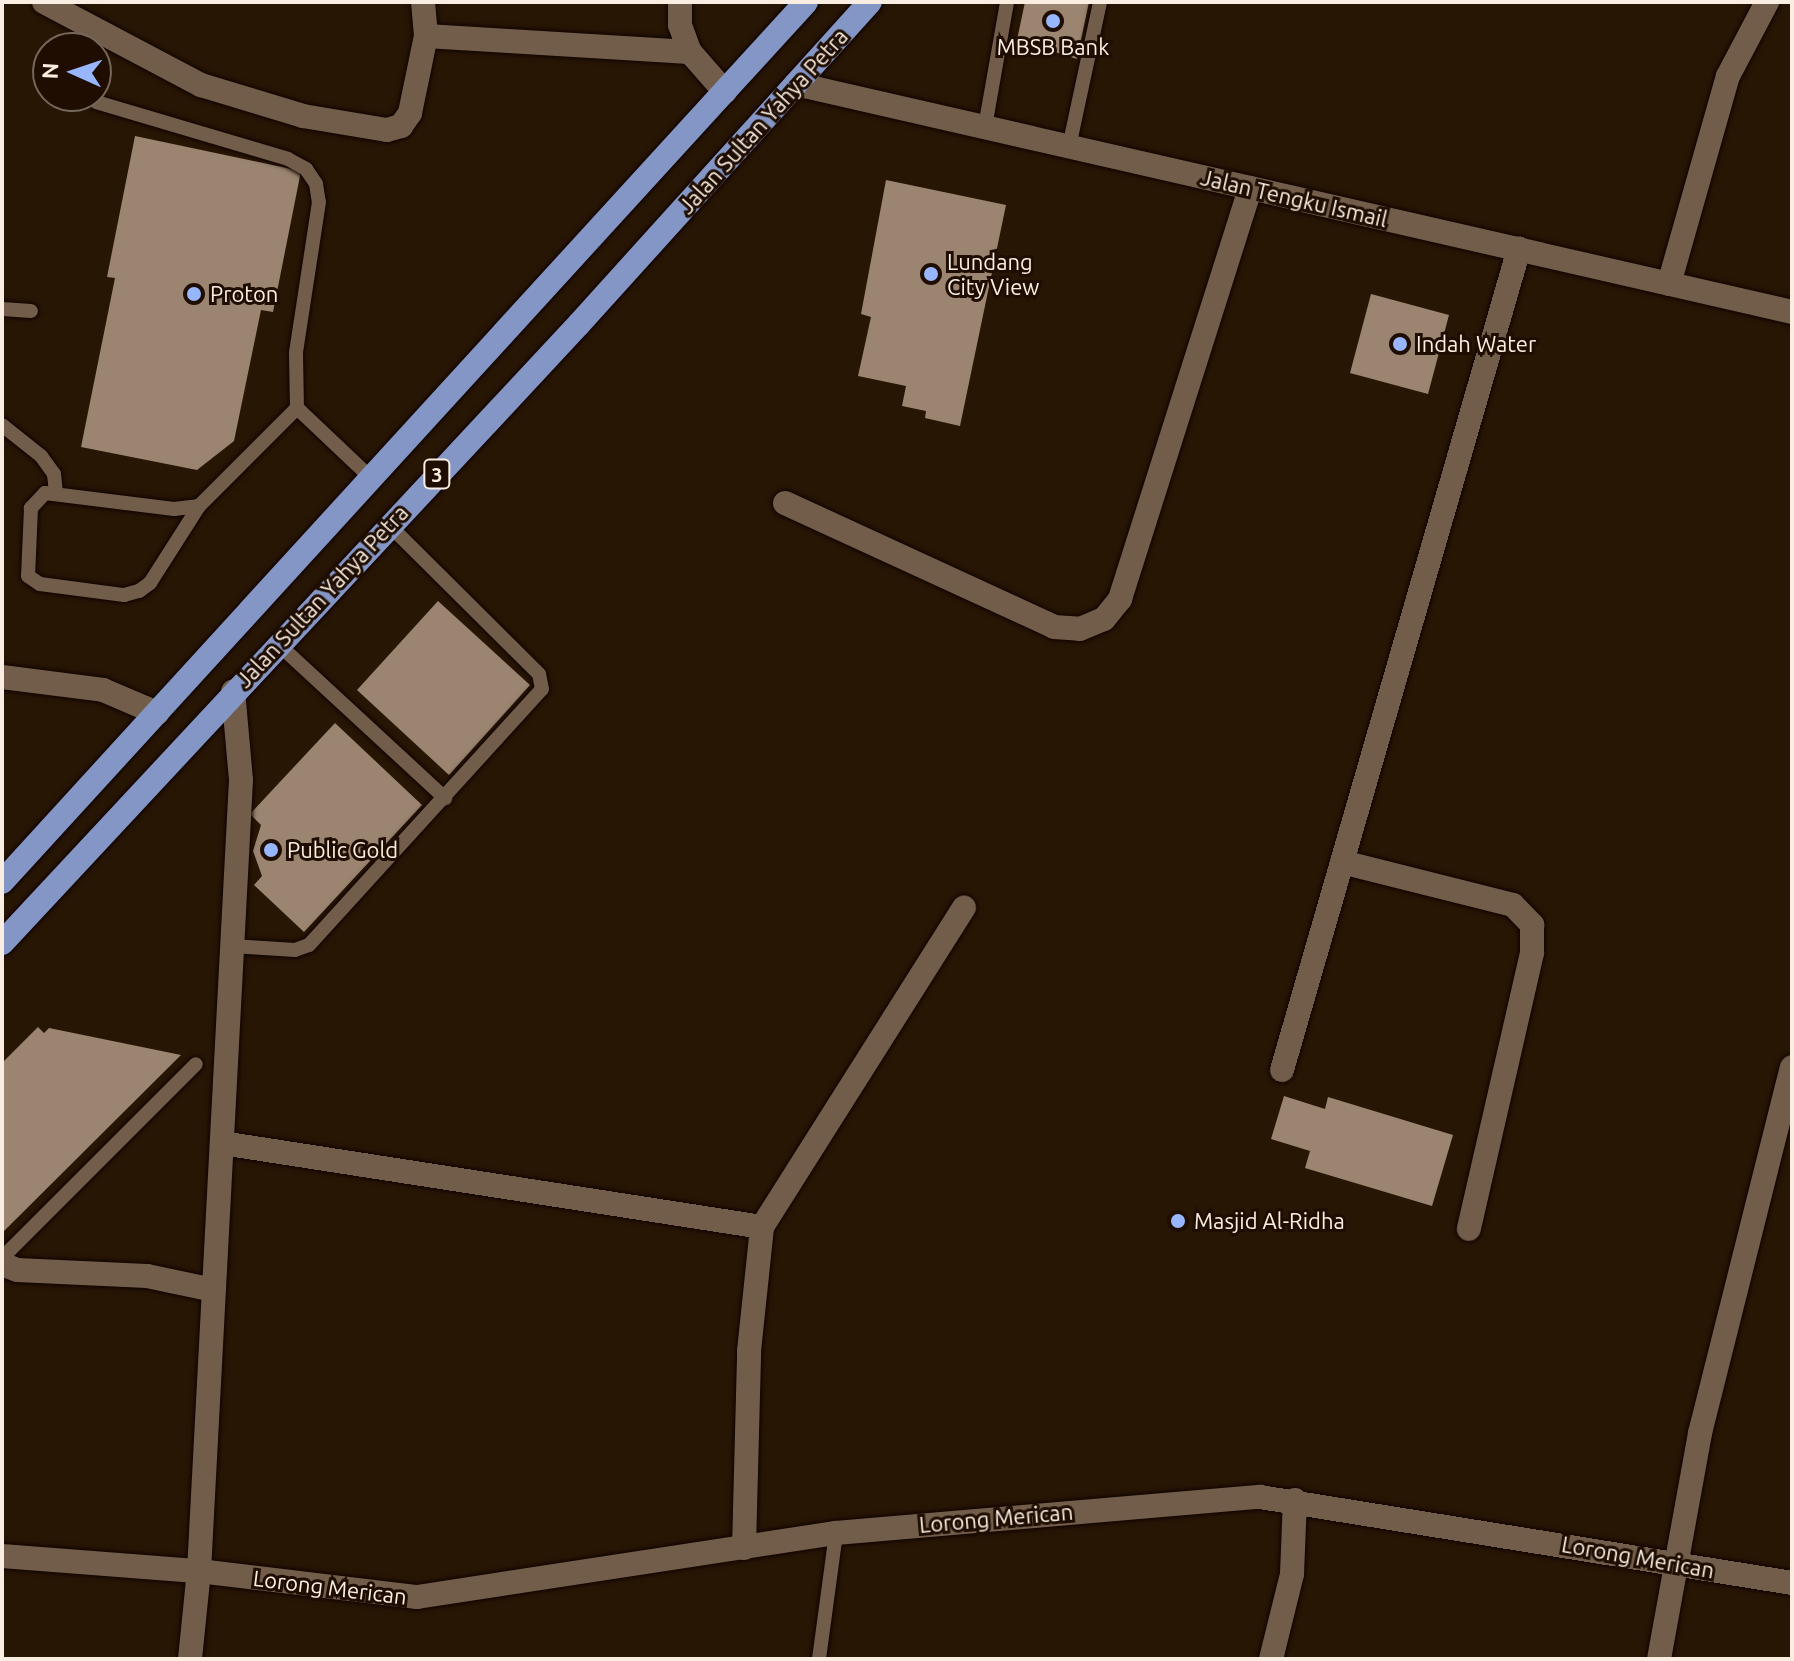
<!DOCTYPE html>
<style>
body{margin:0}
#map{position:relative;width:1794px;height:1661px;overflow:hidden;background:#281605;font-family:Ubuntu,sans-serif}
div>[style]{position:absolute}
[style*='--x']{left:calc(var(--x)*1px);top:calc(var(--y)*1px);width:calc(var(--w)*1px);rotate:calc(var(--a)*1deg)}
.building>*{inset:0;background:#9b8571}
.roads{filter:drop-shadow(0 0 2px #100300) drop-shadow(0 0 2px #100300)}
.service>*{height:14px;margin:-7px;padding:0 7px;transform-origin:7px;border-radius:7px;background:#725d4a}
.minor>*{height:24px;margin:-12px;padding:0 12px;transform-origin:12px;border-radius:12px;background:#725d4a}
.trunk>*{height:24px;margin:-12px;padding:0 12px;transform-origin:12px;border-radius:12px;background:#8496c6}
.dots>*{width:22px;height:22px;translate:-50% -50%;box-sizing:border-box;border:4px solid #1e0d00;border-radius:50%}
span{translate:-50% -50%;white-space:nowrap;text-align:center;line-height:1.15;-webkit-text-stroke:6px #1e0d00;paint-order:stroke}
.shield-label span{padding:2px 6px;background:#1e0d00;border:2px solid;border-radius:6px;-webkit-text-stroke-width:0}
.shield-label{font-size:20px;color:#faeee3;font-weight:700}
.poi-label{font-size:22px;color:#faeee3}
.left{translate:0 -50%;text-align:left}
.street-label{font-size:22px;color:#faeee3}
.frame{position:absolute;inset:0;border:4px solid #faeee3;pointer-events:none}
.north{position:absolute;left:32px;top:32px;width:80px;height:80px;box-sizing:border-box;background:#1e0d00;border:2px solid #76675b;border-radius:50%;rotate:273deg;font-size:22px;font-weight:700;line-height:32px;text-align:center;color:#faeee3}
.north::after{content:'';display:block;margin:auto;width:28px;height:36px;background:#97b6fd;clip-path:polygon(50% 0,100% 100%,50% 72%,0 100%)}
</style>
<div id="map">
<div class="building">
<div style="clip-path:polygon(1025px 2px,1089px 2px,1077px 59px,1017px 40px)"></div>
<div style="clip-path:polygon(135px 136px,301px 171px,273px 312px,261px 310px,234px 441px,197px 470px,81px 447px,115px 278px,107px 277px)"></div>
<div style="clip-path:polygon(886px 180px,1006px 205px,960px 426px,925px 418px,926px 411px,902px 406px,906px 386px,858px 376px,871px 317px,861px 314px)"></div>
<div style="clip-path:polygon(1371px 294px,1449px 315px,1428px 394px,1350px 373px)"></div>
<div style="clip-path:polygon(438px 601px,530px 685px,449px 775px,357px 690px)"></div>
<div style="clip-path:polygon(335px 723px,422px 805px,304px 932px,254px 885px,262px 876px,253px 851px,261px 825px,250px 814px)"></div>
<div style="clip-path:polygon(38px 1027px,44px 1033px,49px 1028px,181px 1055px,2px 1233px,2px 1063px)"></div>
<div style="clip-path:polygon(1284px 1096px,1325px 1109px,1328px 1097px,1453px 1135px,1432px 1206px,1305px 1168px,1310px 1151px,1271px 1139px)"></div>
</div>
<div class="roads">
<div class="service">
<div style="--x:96;--y:102;--w:200;--a:16.5"></div>
<div style="--x:288;--y:159;--w:21;--a:29"></div>
<div style="--x:306;--y:169;--w:18;--a:56"></div>
<div style="--x:316;--y:184;--w:18;--a:81"></div>
<div style="--x:319;--y:202;--w:153;--a:98.7"></div>
<div style="--x:296;--y:353;--w:55;--a:89"></div>
<div style="--x:297;--y:408;--w:103;--a:43.4"></div>
<div style="--x:985;--y:127;--w:127;--a:-80"></div>
<div style="--x:1069;--y:147;--w:148;--a:-77.9"></div>
<div style="--x:2;--y:309;--w:29;--a:4"></div>
<div style="--x:2;--y:425;--w:50;--a:38.5"></div>
<div style="--x:41;--y:456;--w:22;--a:54"></div>
<div style="--x:54;--y:474;--w:19;--a:84"></div>
<div style="--x:199;--y:506;--w:25;--a:173"></div>
<div style="--x:174;--y:509;--w:130;--a:-172.9"></div>
<div style="--x:45;--y:493;--w:21;--a:133"></div>
<div style="--x:31;--y:508;--w:68;--a:92.5"></div>
<div style="--x:28;--y:576;--w:14;--a:34"></div>
<div style="--x:40;--y:584;--w:85;--a:7.5"></div>
<div style="--x:124;--y:595;--w:16;--a:-15"></div>
<div style="--x:139;--y:591;--w:14;--a:-36"></div>
<div style="--x:150;--y:583;--w:91;--a:-57.5"></div>
<div style="--x:199;--y:506;--w:139;--a:-45"></div>
<div style="--x:277;--y:643;--w:229;--a:42.7"></div>
<div style="--x:232;--y:946;--w:63;--a:3.6"></div>
<div style="--x:295;--y:950;--w:15;--a:-20"></div>
<div style="--x:309;--y:945;--w:346;--a:-47.7"></div>
<div style="--x:542;--y:689;--w:15;--a:-101"></div>
<div style="--x:539;--y:674;--w:211;--a:-135.2"></div>
<div style="--x:2;--y:1258;--w:274;--a:-45"></div>
<div style="--x:819;--y:1659;--w:127;--a:-82.3"></div>
</div>
<div class="minor">
<div style="--x:44;--y:2;--w:178;--a:27.9"></div>
<div style="--x:201;--y:85;--w:107;--a:16.9"></div>
<div style="--x:303;--y:116;--w:85;--a:9.5"></div>
<div style="--x:387;--y:130;--w:15;--a:-16"></div>
<div style="--x:401;--y:126;--w:16;--a:-55"></div>
<div style="--x:410;--y:113;--w:79;--a:-78.3"></div>
<div style="--x:426;--y:36;--w:34;--a:-95"></div>
<div style="--x:680;--y:2;--w:23;--a:90"></div>
<div style="--x:680;--y:25;--w:29;--a:70"></div>
<div style="--x:690;--y:52;--w:53;--a:48.8"></div>
<div style="--x:426;--y:36;--w:264;--a:3.5"></div>
<div style="--x:796;--y:84;--w:1022;--a:12.89"></div>
<div style="--x:1669;--y:284;--w:216;--a:-74.2"></div>
<div style="--x:1728;--y:76;--w:84;--a:-62.2"></div>
<div style="--x:785;--y:503;--w:296;--a:24.7"></div>
<div style="--x:1054;--y:627;--w:26;--a:4"></div>
<div style="--x:1080;--y:629;--w:26;--a:-23"></div>
<div style="--x:1104;--y:619;--w:26;--a:-51"></div>
<div style="--x:1120;--y:599;--w:431;--a:-72.4"></div>
<div style="--x:2;--y:677;--w:102;--a:7.3"></div>
<div style="--x:103;--y:690;--w:59;--a:23.1"></div>
<div style="--x:1342;--y:862;--w:176;--a:14.1"></div>
<div style="--x:1513;--y:905;--w:28;--a:46"></div>
<div style="--x:1532;--y:925;--w:28;--a:90"></div>
<div style="--x:1532;--y:953;--w:283;--a:102.9"></div>
<div style="--x:1282;--y:1070;--w:855;--a:-73.9"></div>
<div style="--x:222;--y:1143;--w:546;--a:8.84"></div>
<div style="--x:2;--y:1264;--w:16;--a:22"></div>
<div style="--x:17;--y:1270;--w:130;--a:2.6"></div>
<div style="--x:147;--y:1276;--w:68;--a:11.8"></div>
<div style="--x:744;--y:1548;--w:197;--a:-88.5"></div>
<div style="--x:749;--y:1351;--w:125;--a:-84"></div>
<div style="--x:762;--y:1227;--w:378;--a:-57.7"></div>
<div style="--x:2;--y:1556;--w:198;--a:4.4"></div>
<div style="--x:199;--y:1571;--w:220;--a:6.8"></div>
<div style="--x:417;--y:1597;--w:424;--a:-8.7"></div>
<div style="--x:836;--y:1533;--w:426;--a:-4.9"></div>
<div style="--x:1260;--y:1497;--w:539;--a:9.18"></div>
<div style="--x:190;--y:1659;--w:88;--a:-84.2"></div>
<div style="--x:199;--y:1571;--w:792;--a:-86.96"></div>
<div style="--x:241;--y:780;--w:89;--a:-95.1"></div>
<div style="--x:1271;--y:1659;--w:88;--a:-76.1"></div>
<div style="--x:1292;--y:1574;--w:74;--a:-87.7"></div>
<div style="--x:1659;--y:1659;--w:230;--a:-79.7"></div>
<div style="--x:1700;--y:1433;--w:377;--a:-75.9"></div>
</div>
<div class="trunk">
<div style="--x:2;--y:882;--w:1192;--a:-47.58"></div>
<div style="--x:2;--y:943;--w:846;--a:-47.01"></div>
<div style="--x:579;--y:324;--w:434;--a:-47.9"></div>
</div>
</div>
<div class="dots">
<div style="left:1053px;top:21px;background:#97b6fd"></div>
<div style="left:931px;top:274px;background:#97b6fd"></div>
<div style="left:194px;top:294px;background:#97b6fd"></div>
<div style="left:1400px;top:344px;background:#97b6fd"></div>
<div style="left:271px;top:850px;background:#97b6fd"></div>
<div style="left:1178px;top:1221px;background:#97b6fd"></div>
</div>
<div class="shield-label">
<span style="left:437px;top:474px">3</span>
</div>
<div class="poi-label">
<span style="left:1053px;top:47px">MBSB Bank</span>
<span class="left" style="left:947px;top:274px">Lundang<br>City View</span>
<span class="left" style="left:210px;top:294px">Proton</span>
<span class="left" style="left:1416px;top:344px">Indah Water</span>
<span class="left" style="left:287px;top:850px">Public Gold</span>
<span class="left" style="left:1194px;top:1221px">Masjid Al-Ridha</span>
</div>
<div class="street-label">
<span style="left:763px;top:121px;rotate:-48deg">Jalan Sultan Yahya Petra</span>
<span style="left:1294px;top:198px;rotate:13deg">Jalan Tengku Ismail</span>
<span style="left:322px;top:596px;rotate:-47deg">Jalan Sultan Yahya Petra</span>
<span style="left:996px;top:1518px;rotate:-5deg">Lorong Merican</span>
<span style="left:1638px;top:1557px;rotate:10deg">Lorong Merican</span>
<span style="left:330px;top:1587px;rotate:7deg">Lorong Merican</span>
</div>
<div class="frame"></div>
<div class="north">N</div>
</div>
